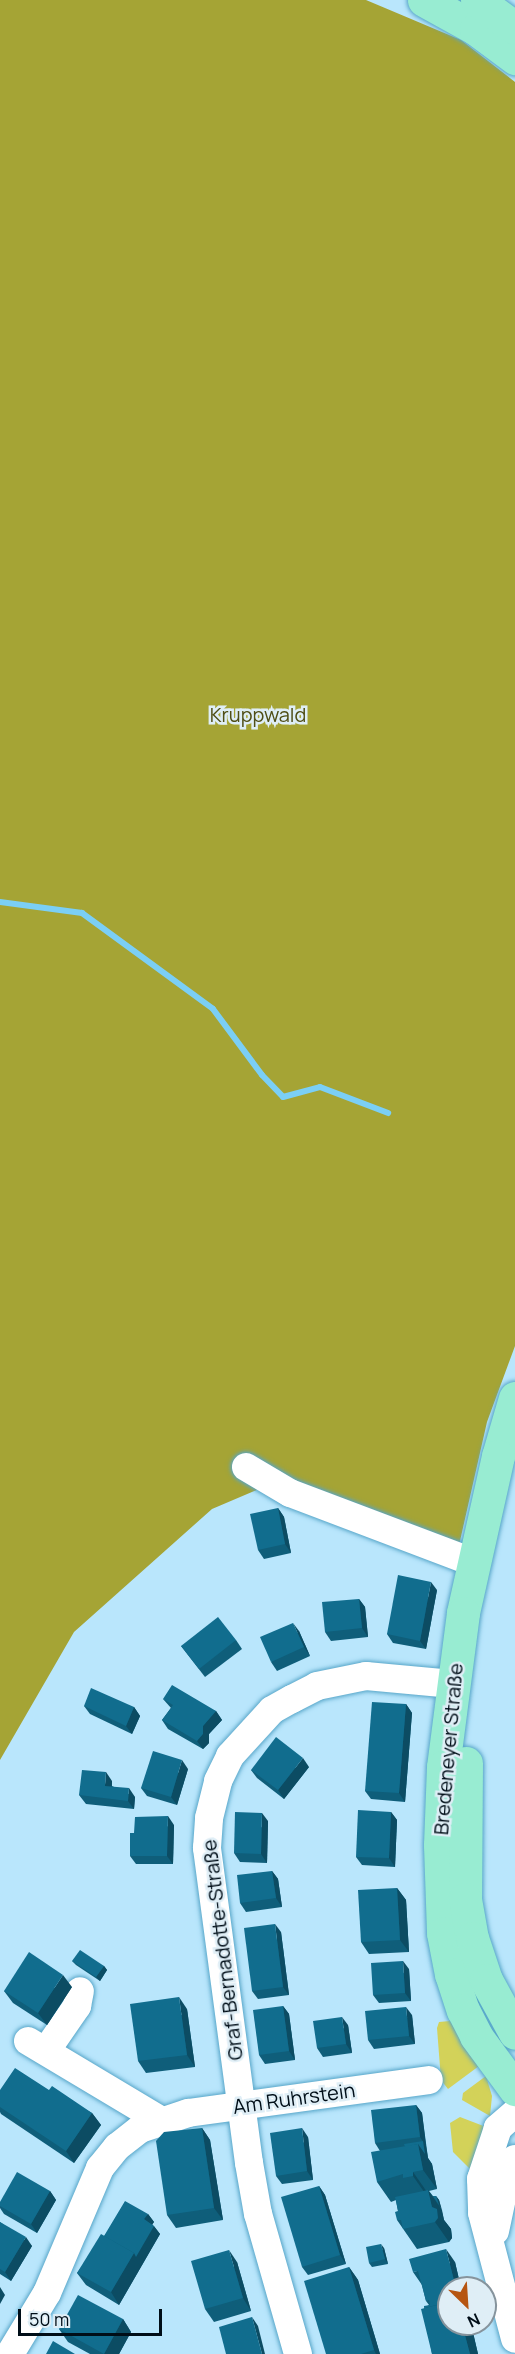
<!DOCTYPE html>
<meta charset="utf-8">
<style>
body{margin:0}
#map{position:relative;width:515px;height:2354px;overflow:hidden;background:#b9e6fc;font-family:Manrope,sans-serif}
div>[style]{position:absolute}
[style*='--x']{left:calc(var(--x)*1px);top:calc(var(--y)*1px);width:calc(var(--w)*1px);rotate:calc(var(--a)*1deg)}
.green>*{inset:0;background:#d3d259}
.forest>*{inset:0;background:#a5a435}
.stream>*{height:6px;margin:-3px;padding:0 3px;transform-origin:3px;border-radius:3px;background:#7bcff5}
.roads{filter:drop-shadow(0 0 2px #57a6c9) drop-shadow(0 0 2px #57a6c9)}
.minor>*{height:28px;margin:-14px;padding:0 14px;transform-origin:14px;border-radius:14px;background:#fff}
.major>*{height:33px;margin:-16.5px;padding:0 16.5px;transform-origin:16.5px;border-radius:16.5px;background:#98ecd2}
.wall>*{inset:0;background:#0f5e7a}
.shaded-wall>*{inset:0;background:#0c4c63}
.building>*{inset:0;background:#116d8e}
span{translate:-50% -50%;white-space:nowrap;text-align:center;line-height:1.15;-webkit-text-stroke:5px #dfeef6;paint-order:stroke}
.park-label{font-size:20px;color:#4f4e15}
.street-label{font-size:20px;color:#000e18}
.north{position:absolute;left:437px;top:2276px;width:60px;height:60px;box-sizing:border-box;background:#dfeef6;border:2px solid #86949d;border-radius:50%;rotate:155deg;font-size:16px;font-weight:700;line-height:24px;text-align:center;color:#000e18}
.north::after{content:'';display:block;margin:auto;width:21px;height:27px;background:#b65612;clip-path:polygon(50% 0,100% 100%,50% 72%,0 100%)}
.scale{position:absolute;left:18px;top:2309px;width:144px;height:27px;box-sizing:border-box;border:3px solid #000e18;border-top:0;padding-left:8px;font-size:18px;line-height:21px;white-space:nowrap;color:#000e18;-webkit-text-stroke:4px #dfeef6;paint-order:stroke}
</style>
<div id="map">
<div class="green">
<div style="clip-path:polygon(450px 2021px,479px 2066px,448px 2089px,441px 2080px,437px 2028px,439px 2022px)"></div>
<div style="clip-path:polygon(486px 2076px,492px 2096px,490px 2116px,462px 2100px,463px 2093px)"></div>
<div style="clip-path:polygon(460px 2117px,486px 2127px,470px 2169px,453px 2152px,450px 2123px)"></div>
</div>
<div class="forest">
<div style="clip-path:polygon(0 0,366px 0,461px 40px,515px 82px,515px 1346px,487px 1422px,455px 1563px,259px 1489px,212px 1509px,74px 1632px,0 1760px)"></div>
</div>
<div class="stream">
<div style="--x:0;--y:902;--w:83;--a:7.6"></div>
<div style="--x:82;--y:913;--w:162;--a:36.2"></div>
<div style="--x:213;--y:1009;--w:82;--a:53.4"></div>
<div style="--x:262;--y:1075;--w:30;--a:46"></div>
<div style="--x:283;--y:1097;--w:38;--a:-15"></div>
<div style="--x:320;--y:1087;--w:73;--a:20.9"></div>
</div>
<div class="roads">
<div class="minor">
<div style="--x:246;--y:1467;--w:51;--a:30.6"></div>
<div style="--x:290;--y:1493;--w:196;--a:20.7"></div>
<div style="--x:28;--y:2041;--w:154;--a:30.9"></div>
<div style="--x:46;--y:2051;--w:55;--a:-55.4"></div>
<div style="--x:77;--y:2006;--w:15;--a:-79"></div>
<div style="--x:515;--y:2113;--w:23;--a:139"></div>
<div style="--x:498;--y:2128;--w:54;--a:108.4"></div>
<div style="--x:481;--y:2179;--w:34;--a:88"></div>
<div style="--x:482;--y:2213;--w:130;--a:75.3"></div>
<div style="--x:495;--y:2231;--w:48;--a:-78"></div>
<div style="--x:505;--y:2184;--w:27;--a:-68"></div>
<div style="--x:10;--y:2354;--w:71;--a:-58.8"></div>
<div style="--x:47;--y:2293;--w:136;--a:-67"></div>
<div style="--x:100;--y:2168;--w:27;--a:-51"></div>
<div style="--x:117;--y:2147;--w:29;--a:-38"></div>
<div style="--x:140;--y:2129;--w:51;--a:-18.4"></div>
<div style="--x:188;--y:2113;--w:243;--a:-7.8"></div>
<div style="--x:298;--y:2354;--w:146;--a:-105.9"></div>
<div style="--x:258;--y:2214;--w:52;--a:-100"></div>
<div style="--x:249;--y:2163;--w:318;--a:-97.6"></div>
<div style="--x:207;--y:1848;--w:30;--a:-86"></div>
<div style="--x:209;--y:1818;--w:38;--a:-76"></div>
<div style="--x:218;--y:1781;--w:28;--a:-64"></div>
<div style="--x:230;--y:1756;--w:62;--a:-47.6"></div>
<div style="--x:272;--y:1710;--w:23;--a:-29"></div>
<div style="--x:292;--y:1699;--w:28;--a:-27"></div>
<div style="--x:317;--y:1686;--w:50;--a:-11.5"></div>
<div style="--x:366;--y:1676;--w:87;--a:5.3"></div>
</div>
<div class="major">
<div style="--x:424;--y:0;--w:60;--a:29.1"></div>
<div style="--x:476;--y:29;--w:49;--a:36.6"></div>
<div style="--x:477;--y:0;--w:47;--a:36.4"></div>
<div style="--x:515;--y:1398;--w:60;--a:106.3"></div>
<div style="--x:498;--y:1456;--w:161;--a:102.6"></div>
<div style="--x:463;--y:1613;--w:155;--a:97.4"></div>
<div style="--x:443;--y:1767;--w:78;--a:92.2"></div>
<div style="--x:440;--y:1845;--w:88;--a:88"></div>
<div style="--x:443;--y:1933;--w:42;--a:79"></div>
<div style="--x:451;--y:1974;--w:38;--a:72"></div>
<div style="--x:463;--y:2010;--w:29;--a:63"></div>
<div style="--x:476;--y:2036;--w:66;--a:53.7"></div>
<div style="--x:466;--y:1763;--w:136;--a:90.4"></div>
<div style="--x:465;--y:1899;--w:40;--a:80"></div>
<div style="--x:472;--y:1938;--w:44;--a:71.6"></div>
<div style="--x:486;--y:1980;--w:60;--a:61.3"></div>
</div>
</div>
<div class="wall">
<div style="clip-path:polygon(278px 1508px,284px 1517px,291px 1553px,264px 1559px,258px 1550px)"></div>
<div style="clip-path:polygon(437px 1590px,426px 1649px,393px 1643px,387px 1634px)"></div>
<div style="clip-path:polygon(359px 1599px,365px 1607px,368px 1637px,331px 1641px,325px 1632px)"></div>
<div style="clip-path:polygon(299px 1631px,310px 1656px,277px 1671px,271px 1662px)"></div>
<div style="clip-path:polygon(236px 1640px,242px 1649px,205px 1677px,181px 1646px)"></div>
<div style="clip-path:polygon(163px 1699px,216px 1711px,222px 1720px,209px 1734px,209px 1743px,203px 1749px,168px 1729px,162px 1720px,171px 1708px)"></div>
<div style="clip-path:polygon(406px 1704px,412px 1713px,405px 1802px,371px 1799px,365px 1791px)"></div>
<div style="clip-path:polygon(84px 1706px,134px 1707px,140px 1716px,132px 1734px,90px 1714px)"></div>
<div style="clip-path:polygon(309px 1767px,284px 1799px,257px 1778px,251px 1770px)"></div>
<div style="clip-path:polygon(188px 1769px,177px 1805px,147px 1796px,141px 1788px)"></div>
<div style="clip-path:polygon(112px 1781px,112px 1786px,135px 1797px,134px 1809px,86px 1804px,79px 1795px)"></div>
<div style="clip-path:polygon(391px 1812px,397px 1820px,395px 1867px,362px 1865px,356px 1857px)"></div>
<div style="clip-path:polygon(268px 1821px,267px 1863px,240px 1862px,234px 1853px)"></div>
<div style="clip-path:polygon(174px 1825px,173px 1864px,136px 1864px,130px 1856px,134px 1833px)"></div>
<div style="clip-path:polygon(272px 1871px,278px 1879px,282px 1907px,246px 1912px,240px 1903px)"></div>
<div style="clip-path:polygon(397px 1888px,406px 1900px,409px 1952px,369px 1954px,361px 1942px)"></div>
<div style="clip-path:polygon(281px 1932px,289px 1995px,258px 1999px,252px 1991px)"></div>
<div style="clip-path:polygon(72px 1961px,104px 1966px,107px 1970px,100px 1981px,76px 1965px)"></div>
<div style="clip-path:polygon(409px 1969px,411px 2001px,379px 2003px,373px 1995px)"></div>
<div style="clip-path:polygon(72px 1987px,47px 2025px,13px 2003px,4px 1991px)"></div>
<div style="clip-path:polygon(283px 2006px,289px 2014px,295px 2060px,265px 2064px,259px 2055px)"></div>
<div style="clip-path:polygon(187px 2009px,195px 2067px,146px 2073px,138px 2061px)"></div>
<div style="clip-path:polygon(412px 2015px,415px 2044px,374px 2049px,368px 2040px)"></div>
<div style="clip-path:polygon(348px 2025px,352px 2053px,323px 2057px,317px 2048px)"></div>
<div style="clip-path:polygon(0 2090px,49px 2090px,92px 2113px,101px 2125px,74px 2163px,1px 2114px,0 2112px)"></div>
<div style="clip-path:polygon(416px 2105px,422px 2113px,428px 2158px,432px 2164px,437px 2189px,429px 2191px,433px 2196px,436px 2196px,439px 2200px,444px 2220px,451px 2229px,452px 2238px,449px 2242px,417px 2249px,397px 2220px,398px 2211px,396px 2200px,391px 2202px,377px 2182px,380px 2151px,375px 2143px)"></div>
<div style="clip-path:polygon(202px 2128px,210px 2140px,223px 2220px,176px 2228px,167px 2215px)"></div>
<div style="clip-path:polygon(308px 2137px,313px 2180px,282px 2184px,276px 2176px)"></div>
<div style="clip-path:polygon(319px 2186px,325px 2195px,346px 2264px,308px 2275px,302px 2267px)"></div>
<div style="clip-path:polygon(50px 2191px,56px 2200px,37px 2233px,4px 2214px,0 2208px,0 2202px)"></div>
<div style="clip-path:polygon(148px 2214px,154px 2222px,152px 2224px,160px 2234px,119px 2305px,86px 2285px,77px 2273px,104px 2236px)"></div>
<div style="clip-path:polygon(0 2222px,32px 2246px,11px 2281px,0 2274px)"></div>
<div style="clip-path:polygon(384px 2248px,388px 2264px,372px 2267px,369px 2263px)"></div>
<div style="clip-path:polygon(237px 2262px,251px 2311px,214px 2322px,205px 2309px)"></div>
<div style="clip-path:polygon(455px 2262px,461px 2288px,449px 2288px,471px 2324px,478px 2354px,432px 2354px,424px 2308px,429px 2305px,426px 2301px,422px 2285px,413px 2272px)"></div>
<div style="clip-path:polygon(349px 2267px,358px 2280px,380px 2354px,326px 2354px)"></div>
<div style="clip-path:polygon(123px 2319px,131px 2332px,119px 2354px,90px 2354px,68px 2342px,59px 2329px)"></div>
</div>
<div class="shaded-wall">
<div style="clip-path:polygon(278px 1508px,284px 1517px,291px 1553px,285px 1544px)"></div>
<div style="clip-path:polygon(431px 1582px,437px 1590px,426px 1649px,420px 1641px)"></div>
<div style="clip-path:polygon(359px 1599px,365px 1607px,368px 1637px,362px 1628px)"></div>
<div style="clip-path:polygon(293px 1623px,299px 1631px,310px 1656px,304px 1647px)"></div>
<div style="clip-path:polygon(406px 1704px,412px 1713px,405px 1802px,399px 1793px)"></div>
<div style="clip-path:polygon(134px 1707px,140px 1716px,132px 1734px,126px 1726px)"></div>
<div style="clip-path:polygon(216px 1711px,222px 1720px,209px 1734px,209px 1743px,203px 1749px,197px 1741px,203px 1726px)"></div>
<div style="clip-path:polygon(303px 1758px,309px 1767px,284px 1799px,278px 1790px)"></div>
<div style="clip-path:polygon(182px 1760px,188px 1769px,177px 1805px,171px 1797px)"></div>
<div style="clip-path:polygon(106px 1772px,112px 1781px,111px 1794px,105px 1786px)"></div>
<div style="clip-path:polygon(129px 1788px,135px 1797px,134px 1809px,128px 1801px)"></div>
<div style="clip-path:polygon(391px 1812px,397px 1820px,395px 1867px,389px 1858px)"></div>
<div style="clip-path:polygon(262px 1813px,268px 1821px,267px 1863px,261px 1854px)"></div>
<div style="clip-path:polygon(168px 1816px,174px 1825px,173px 1864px,167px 1856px)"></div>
<div style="clip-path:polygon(272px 1871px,278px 1879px,282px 1907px,276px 1898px)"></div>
<div style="clip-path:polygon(397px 1888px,406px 1900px,409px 1952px,400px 1940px)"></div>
<div style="clip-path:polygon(275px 1924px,281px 1932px,289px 1995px,283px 1987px)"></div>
<div style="clip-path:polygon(403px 1961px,409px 1969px,411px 2001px,405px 1993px)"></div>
<div style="clip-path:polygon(104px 1966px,107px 1970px,100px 1981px,96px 1977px)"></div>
<div style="clip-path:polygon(63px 1975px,72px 1987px,47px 2025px,38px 2013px)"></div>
<div style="clip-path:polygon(179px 1997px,187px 2009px,195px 2067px,187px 2055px)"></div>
<div style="clip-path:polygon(283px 2006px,289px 2014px,295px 2060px,289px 2051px)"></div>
<div style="clip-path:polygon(406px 2007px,412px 2015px,415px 2044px,409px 2036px)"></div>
<div style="clip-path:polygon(342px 2017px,348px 2025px,352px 2053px,346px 2044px)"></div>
<div style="clip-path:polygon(416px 2105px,422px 2113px,426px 2146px,420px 2137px)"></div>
<div style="clip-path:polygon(92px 2113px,101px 2125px,74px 2163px,66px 2151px)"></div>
<div style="clip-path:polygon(202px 2128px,210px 2140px,223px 2220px,214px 2208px)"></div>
<div style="clip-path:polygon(302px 2128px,308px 2137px,313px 2180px,307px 2171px)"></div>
<div style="clip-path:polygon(423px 2141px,426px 2146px,428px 2158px,432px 2164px,437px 2189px,423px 2170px,418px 2144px)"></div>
<div style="clip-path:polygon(413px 2172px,427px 2192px,427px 2196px,413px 2176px)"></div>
<div style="clip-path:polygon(319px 2186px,325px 2195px,346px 2264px,340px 2255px)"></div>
<div style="clip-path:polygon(428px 2190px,442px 2210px,444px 2220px,451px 2229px,452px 2238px,449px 2242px,435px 2222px)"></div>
<div style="clip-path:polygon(50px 2191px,56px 2200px,37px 2233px,31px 2224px)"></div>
<div style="clip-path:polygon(436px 2196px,439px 2200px,442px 2210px,439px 2205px)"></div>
<div style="clip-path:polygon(148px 2214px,154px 2222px,150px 2228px,144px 2219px)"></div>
<div style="clip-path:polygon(154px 2226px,160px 2234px,119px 2305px,111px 2292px,134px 2253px)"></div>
<div style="clip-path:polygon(26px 2237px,32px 2246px,11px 2281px,5px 2272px)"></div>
<div style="clip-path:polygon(381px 2244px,384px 2248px,388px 2264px,385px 2259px)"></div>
<div style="clip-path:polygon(446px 2249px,455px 2262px,461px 2288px,456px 2288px)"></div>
<div style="clip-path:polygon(229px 2250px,237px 2262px,251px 2311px,243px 2298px)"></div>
<div style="clip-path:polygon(349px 2267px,358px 2280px,380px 2354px,376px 2354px,374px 2350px)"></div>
<div style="clip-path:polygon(0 2287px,5px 2295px,0 2304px)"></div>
<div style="clip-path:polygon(252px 2317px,258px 2326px,265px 2354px,262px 2354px)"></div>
<div style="clip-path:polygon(123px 2319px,131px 2332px,119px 2354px,104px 2354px)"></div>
<div style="clip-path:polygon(462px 2324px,471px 2324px,478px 2354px,470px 2354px)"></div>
</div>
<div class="building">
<div style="clip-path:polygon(278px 1508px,285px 1544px,258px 1550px,250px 1514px)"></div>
<div style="clip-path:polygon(398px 1575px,431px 1582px,420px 1641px,387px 1634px)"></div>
<div style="clip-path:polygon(359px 1599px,362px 1628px,325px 1632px,322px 1602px)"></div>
<div style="clip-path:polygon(218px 1617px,236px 1640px,199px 1669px,181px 1646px)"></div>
<div style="clip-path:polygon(293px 1623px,304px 1647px,271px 1662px,260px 1637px)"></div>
<div style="clip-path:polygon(172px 1685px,216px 1711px,203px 1726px,203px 1734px,197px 1741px,162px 1720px,173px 1705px,163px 1699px)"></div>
<div style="clip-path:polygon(91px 1688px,134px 1707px,126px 1726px,84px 1706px)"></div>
<div style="clip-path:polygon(372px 1702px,406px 1704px,399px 1793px,365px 1791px)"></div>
<div style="clip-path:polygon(276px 1737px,303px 1758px,278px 1790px,251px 1770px)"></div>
<div style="clip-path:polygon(153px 1751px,182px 1760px,171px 1797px,141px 1788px)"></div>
<div style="clip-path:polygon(82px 1770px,106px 1772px,105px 1786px,129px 1788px,128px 1801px,79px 1795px)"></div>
<div style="clip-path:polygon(358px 1810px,391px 1812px,389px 1858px,356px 1857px)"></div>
<div style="clip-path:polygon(235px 1812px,262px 1813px,261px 1854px,234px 1853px)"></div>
<div style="clip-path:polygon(168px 1816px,167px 1856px,130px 1856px,130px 1833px,134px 1833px,135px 1817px)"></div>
<div style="clip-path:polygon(272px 1871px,276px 1898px,240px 1903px,237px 1875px)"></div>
<div style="clip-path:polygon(397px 1888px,400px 1940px,361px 1942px,358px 1890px)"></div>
<div style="clip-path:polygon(275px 1924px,283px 1987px,252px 1991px,244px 1928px)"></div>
<div style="clip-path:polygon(80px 1950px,104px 1966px,96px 1977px,72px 1961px)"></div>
<div style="clip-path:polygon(29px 1952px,63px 1975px,38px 2013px,4px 1991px)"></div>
<div style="clip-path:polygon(403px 1961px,405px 1993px,373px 1995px,371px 1963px)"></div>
<div style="clip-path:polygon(179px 1997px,187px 2055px,138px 2061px,130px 2004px)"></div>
<div style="clip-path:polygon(283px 2006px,289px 2051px,259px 2055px,253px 2010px)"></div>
<div style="clip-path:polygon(406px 2007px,409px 2036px,368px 2040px,365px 2011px)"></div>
<div style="clip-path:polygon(342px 2017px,346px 2044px,317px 2048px,313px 2021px)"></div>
<div style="clip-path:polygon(15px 2068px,49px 2090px,52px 2086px,92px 2113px,66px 2151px,0 2107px,0 2090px)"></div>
<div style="clip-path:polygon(416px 2105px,420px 2137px,375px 2143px,371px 2110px)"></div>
<div style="clip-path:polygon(202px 2128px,214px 2208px,167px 2215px,156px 2141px,164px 2132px)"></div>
<div style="clip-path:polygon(302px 2128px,307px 2171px,276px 2176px,270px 2133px)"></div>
<div style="clip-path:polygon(423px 2141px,425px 2154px,418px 2144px,405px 2147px,404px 2144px)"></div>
<div style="clip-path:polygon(418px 2144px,423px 2170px,413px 2172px,413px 2176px,403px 2178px,403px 2174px,377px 2182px,371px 2152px)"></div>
<div style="clip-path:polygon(17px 2172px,50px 2191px,31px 2224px,0 2206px,0 2202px)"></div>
<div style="clip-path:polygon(319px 2186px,340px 2255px,302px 2267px,281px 2197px)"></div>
<div style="clip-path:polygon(428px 2190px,432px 2207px,437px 2209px,438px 2218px,435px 2222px,403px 2229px,401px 2220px,397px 2220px,395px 2212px,398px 2211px,395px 2197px)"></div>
<div style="clip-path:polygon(433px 2196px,436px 2196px,439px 2205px)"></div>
<div style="clip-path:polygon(125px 2201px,148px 2214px,144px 2219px,154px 2226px,136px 2257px,134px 2253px,104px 2236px)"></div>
<div style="clip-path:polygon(0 2222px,26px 2237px,5px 2272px,0 2269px)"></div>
<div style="clip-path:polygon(101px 2234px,134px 2253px,111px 2292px,77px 2273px)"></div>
<div style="clip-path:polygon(381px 2244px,385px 2259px,369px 2263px,366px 2247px)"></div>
<div style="clip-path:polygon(446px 2249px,456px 2288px,449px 2288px,449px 2302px,424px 2308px,424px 2306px,430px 2305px,429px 2300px,426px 2301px,418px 2271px,413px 2272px,409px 2259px)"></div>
<div style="clip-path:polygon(229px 2250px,243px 2298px,205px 2309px,191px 2261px)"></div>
<div style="clip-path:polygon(349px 2267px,374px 2350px,361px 2354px,326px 2354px,304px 2281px)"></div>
<div style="clip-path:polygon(78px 2295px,123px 2319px,104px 2354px,59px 2329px)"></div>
<div style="clip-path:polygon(449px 2302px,449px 2324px,462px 2324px,470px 2354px,432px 2354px,421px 2309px)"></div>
<div style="clip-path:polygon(252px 2317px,262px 2354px,226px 2354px,219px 2327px)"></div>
<div style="clip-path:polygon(53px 2341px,75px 2354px,46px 2354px)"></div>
</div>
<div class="park-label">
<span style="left:258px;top:714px">Kruppwald</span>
</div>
<div class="street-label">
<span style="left:448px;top:1749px;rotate:-85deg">Bredeneyer Straße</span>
<span style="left:222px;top:1950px;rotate:-97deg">Graf-Bernadotte-Straße</span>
<span style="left:294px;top:2098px;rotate:-8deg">Am Ruhrstein</span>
</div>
<div class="north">N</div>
<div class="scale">50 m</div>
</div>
